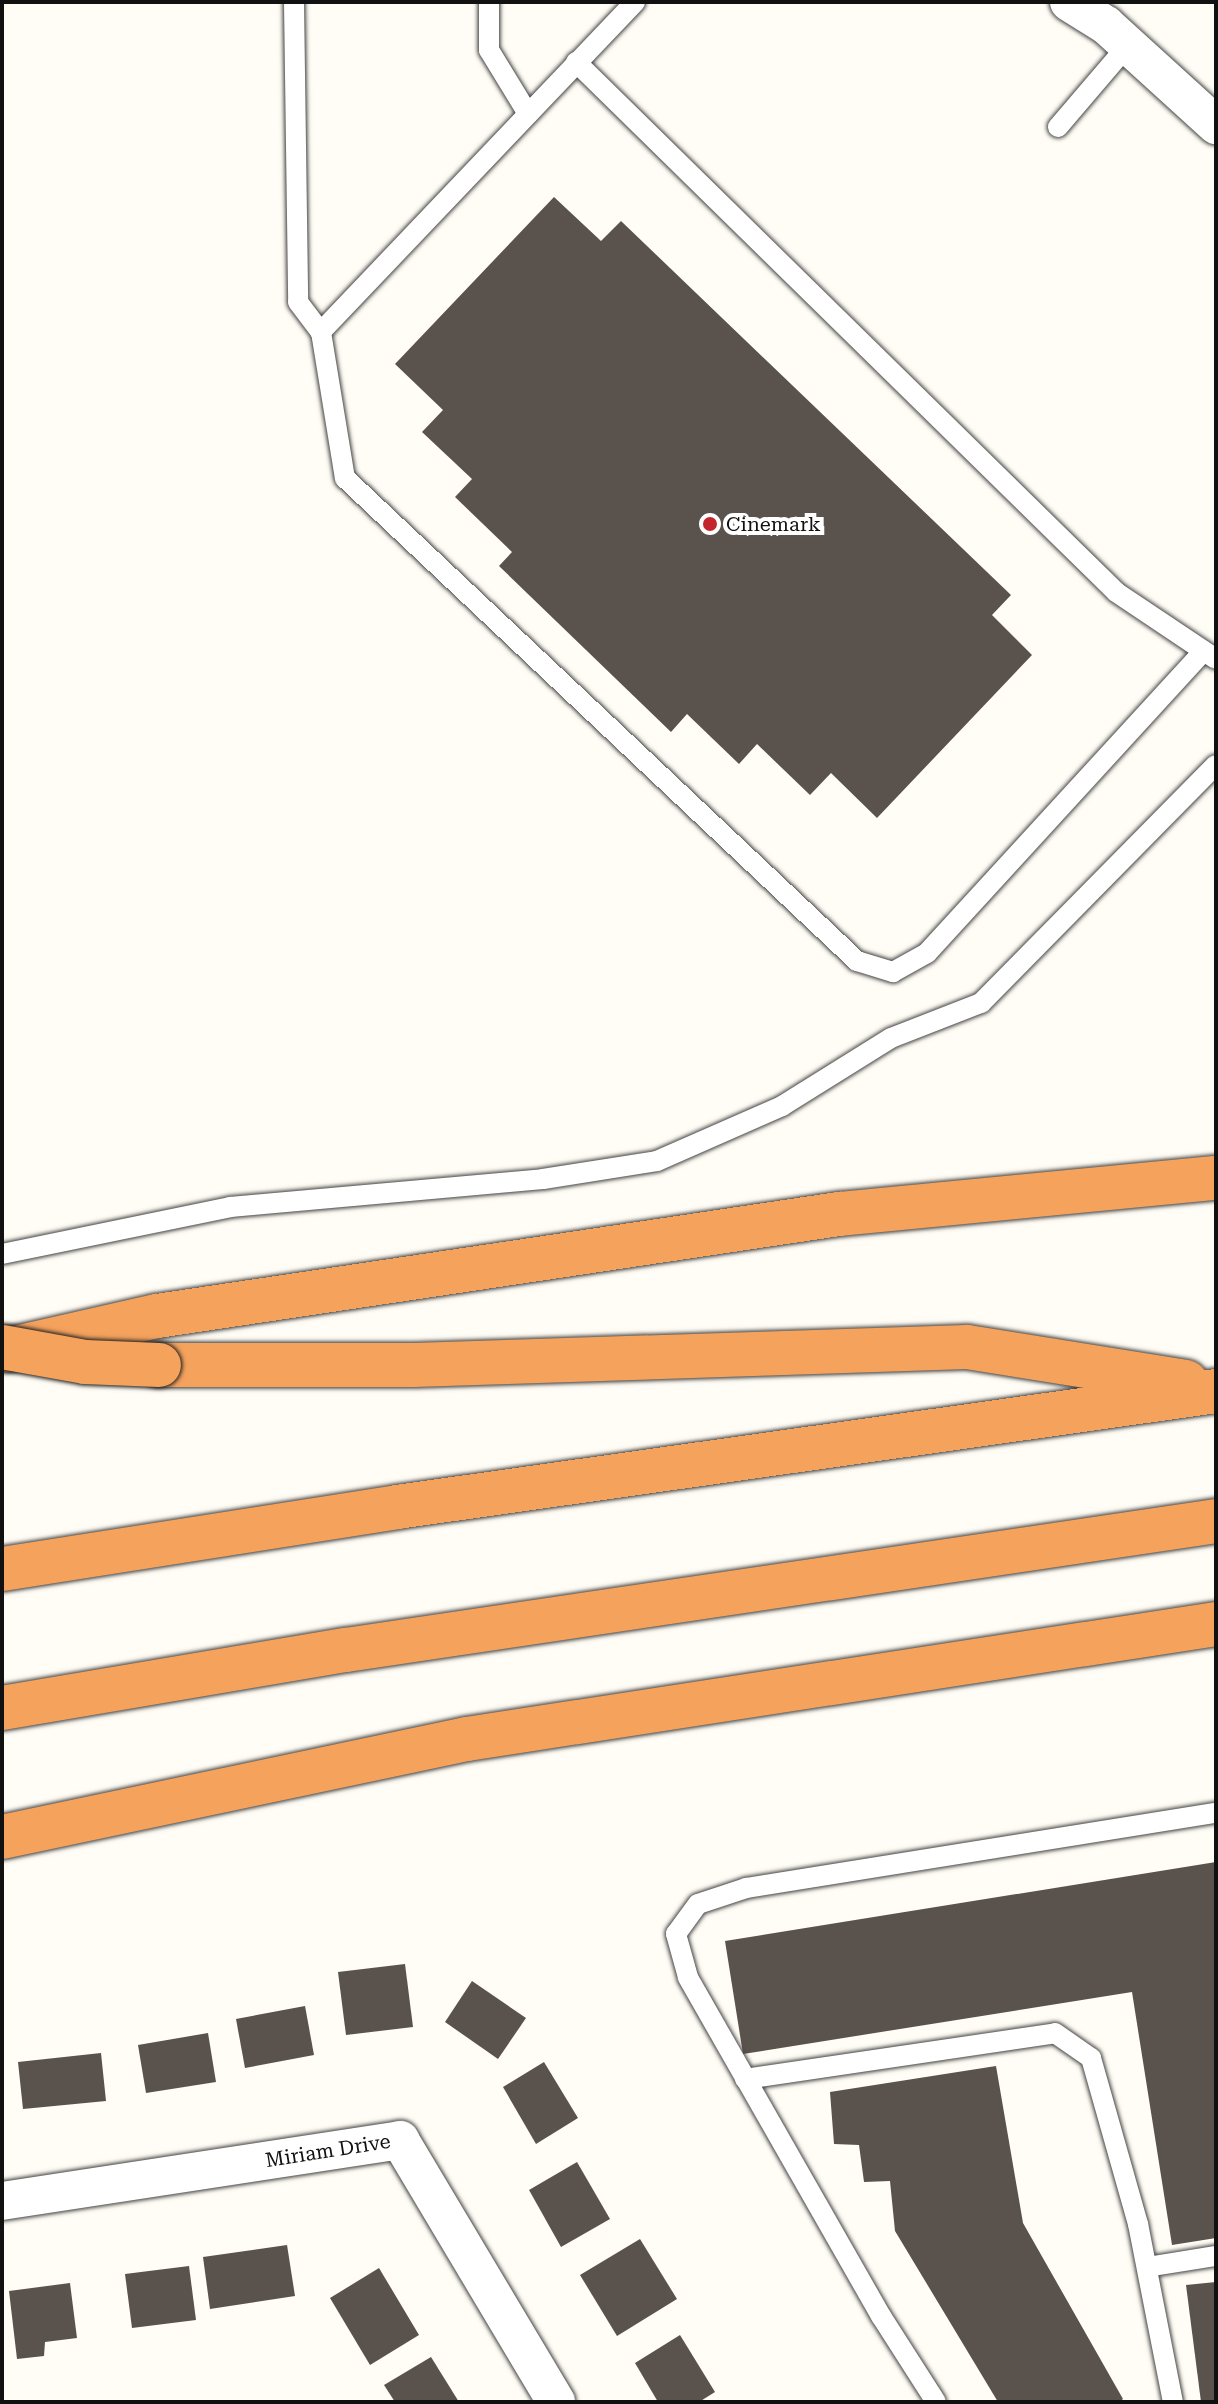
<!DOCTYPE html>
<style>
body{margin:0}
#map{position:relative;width:1218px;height:2404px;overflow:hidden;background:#fffdf5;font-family:"Roboto Serif",serif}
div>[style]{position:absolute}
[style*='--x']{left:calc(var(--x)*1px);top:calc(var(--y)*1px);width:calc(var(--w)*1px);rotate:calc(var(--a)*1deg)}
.building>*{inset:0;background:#5a524d}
.roads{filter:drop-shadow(0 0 2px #444) drop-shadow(0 0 2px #444)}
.service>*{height:20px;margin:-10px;padding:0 10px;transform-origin:10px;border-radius:10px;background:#fff}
.minor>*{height:38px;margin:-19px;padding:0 19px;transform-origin:19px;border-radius:19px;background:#fff}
.motorway>*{height:44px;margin:-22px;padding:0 22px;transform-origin:22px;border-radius:22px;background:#f5a25d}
.bridges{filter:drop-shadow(0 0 2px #222) drop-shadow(0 0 2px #222)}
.motorway-bridge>*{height:44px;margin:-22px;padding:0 22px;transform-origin:22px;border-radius:22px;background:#f5a25d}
.dots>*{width:22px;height:22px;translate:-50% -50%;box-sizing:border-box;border:4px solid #fff;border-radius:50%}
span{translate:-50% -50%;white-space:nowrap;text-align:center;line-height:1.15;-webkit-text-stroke:8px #fff;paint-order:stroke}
.poi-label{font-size:20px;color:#111}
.left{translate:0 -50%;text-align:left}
.street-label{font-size:20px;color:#111}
.frame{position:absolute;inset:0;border:4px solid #111;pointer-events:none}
</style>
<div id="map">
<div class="building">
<div style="clip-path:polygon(554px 197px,601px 241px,621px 221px,1011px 595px,992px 615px,1032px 655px,877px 818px,831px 773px,810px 795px,757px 744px,739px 764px,687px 714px,671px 732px,499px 566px,512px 552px,455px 497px,472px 479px,422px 432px,443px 410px,395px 364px)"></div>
<div style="clip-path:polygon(1216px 1862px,1216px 2238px,1172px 2245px,1132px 1992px,743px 2054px,725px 1941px)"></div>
<div style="clip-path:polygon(405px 1964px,413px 2027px,346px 2035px,338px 1972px)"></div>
<div style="clip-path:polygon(472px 1981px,526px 2018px,498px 2059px,445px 2022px)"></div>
<div style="clip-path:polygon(305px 2006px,314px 2055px,245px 2068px,236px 2019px)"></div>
<div style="clip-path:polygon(208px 2033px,216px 2082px,146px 2093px,138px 2045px)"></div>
<div style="clip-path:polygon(101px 2053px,106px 2101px,23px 2109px,18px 2062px)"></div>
<div style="clip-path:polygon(544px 2062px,578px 2118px,536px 2144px,503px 2087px)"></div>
<div style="clip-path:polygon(996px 2066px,1023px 2223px,1123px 2399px,1119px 2402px,998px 2402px,895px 2231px,890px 2181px,864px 2182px,859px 2145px,834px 2144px,830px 2092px)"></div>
<div style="clip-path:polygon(577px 2162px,610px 2219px,561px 2247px,529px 2190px)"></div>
<div style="clip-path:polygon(640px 2239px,677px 2299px,617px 2336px,580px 2275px)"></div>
<div style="clip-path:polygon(287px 2245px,295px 2296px,210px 2309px,203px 2257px)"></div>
<div style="clip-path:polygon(189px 2266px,196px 2320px,132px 2328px,125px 2274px)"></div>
<div style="clip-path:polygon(379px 2268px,419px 2335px,370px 2365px,330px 2298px)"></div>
<div style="clip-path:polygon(1216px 2282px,1216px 2402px,1201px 2402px,1186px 2285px)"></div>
<div style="clip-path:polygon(70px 2283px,77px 2338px,45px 2342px,44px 2356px,17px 2359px,9px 2291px)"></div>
<div style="clip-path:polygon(680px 2335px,715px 2392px,699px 2402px,658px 2402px,635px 2363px)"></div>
<div style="clip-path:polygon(431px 2357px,459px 2402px,395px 2402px,384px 2385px)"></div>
</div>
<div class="roads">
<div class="service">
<div style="--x:294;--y:2;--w:300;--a:89.2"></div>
<div style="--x:298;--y:302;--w:38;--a:53"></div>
<div style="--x:489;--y:2;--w:48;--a:90"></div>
<div style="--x:489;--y:50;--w:75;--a:58.6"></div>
<div style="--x:635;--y:2;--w:456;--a:133.6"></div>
<div style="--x:321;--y:332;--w:148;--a:80.7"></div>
<div style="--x:345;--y:478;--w:704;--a:43.33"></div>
<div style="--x:857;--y:961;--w:38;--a:17"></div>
<div style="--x:893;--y:972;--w:39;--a:-29"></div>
<div style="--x:927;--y:953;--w:408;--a:-47.5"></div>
<div style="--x:576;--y:62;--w:757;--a:44.46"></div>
<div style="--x:1116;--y:592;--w:120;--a:33.8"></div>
<div style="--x:1058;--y:127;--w:108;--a:-49.5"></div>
<div style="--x:2;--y:1254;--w:233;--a:-11.6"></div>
<div style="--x:230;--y:1207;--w:314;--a:-5.1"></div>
<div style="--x:543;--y:1179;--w:115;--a:-9"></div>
<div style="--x:657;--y:1161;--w:137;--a:-23.7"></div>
<div style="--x:782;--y:1106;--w:128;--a:-32"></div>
<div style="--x:891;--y:1038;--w:97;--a:-21.3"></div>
<div style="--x:981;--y:1003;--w:334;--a:-45.4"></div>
<div style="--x:745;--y:2079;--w:313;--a:-8.4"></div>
<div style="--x:1055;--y:2033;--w:44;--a:34.8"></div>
<div style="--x:1091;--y:2058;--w:173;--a:74.2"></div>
<div style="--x:1138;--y:2224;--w:181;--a:78.9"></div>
<div style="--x:1147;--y:2267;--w:70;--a:-9.1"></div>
<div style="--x:936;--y:2402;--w:102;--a:-122.6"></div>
<div style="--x:881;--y:2316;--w:390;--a:-119.7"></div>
<div style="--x:688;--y:1977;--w:45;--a:-105.6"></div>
<div style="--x:676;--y:1934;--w:37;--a:-54"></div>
<div style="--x:698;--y:1904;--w:51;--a:-18.4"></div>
<div style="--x:746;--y:1888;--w:476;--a:-9.1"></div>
</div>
<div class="minor">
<div style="--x:1069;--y:2;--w:44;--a:31.9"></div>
<div style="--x:1106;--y:25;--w:149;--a:42.3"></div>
<div style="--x:2;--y:2201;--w:403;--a:-8.7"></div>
<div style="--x:400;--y:2140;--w:305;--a:59.2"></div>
</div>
<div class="motorway">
<div style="--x:7;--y:1350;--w:154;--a:-12.8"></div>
<div style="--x:157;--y:1316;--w:690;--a:-8.51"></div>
<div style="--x:839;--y:1214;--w:379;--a:-5.5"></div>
<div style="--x:159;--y:1365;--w:255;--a:0"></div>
<div style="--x:414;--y:1365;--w:553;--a:-1.86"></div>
<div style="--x:967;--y:1347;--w:222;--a:9.1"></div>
<div style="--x:2;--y:1569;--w:400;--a:-8.9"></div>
<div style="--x:397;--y:1507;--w:827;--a:-8.06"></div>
<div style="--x:2;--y:1708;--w:349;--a:-9.6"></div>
<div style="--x:346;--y:1650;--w:880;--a:-8.43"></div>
<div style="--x:2;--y:1837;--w:475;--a:-11.9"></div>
<div style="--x:467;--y:1739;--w:758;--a:-8.73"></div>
</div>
</div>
<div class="bridges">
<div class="motorway-bridge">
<div style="--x:2;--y:1347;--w:84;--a:10.2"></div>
<div style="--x:85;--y:1362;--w:74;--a:2.3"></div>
</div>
</div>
<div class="dots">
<div style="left:710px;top:524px;background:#c4262e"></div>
</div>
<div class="poi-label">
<span class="left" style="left:726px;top:524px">Cinemark</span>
</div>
<div class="street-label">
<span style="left:328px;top:2151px;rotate:-9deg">Miriam Drive</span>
</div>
<div class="frame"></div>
</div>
